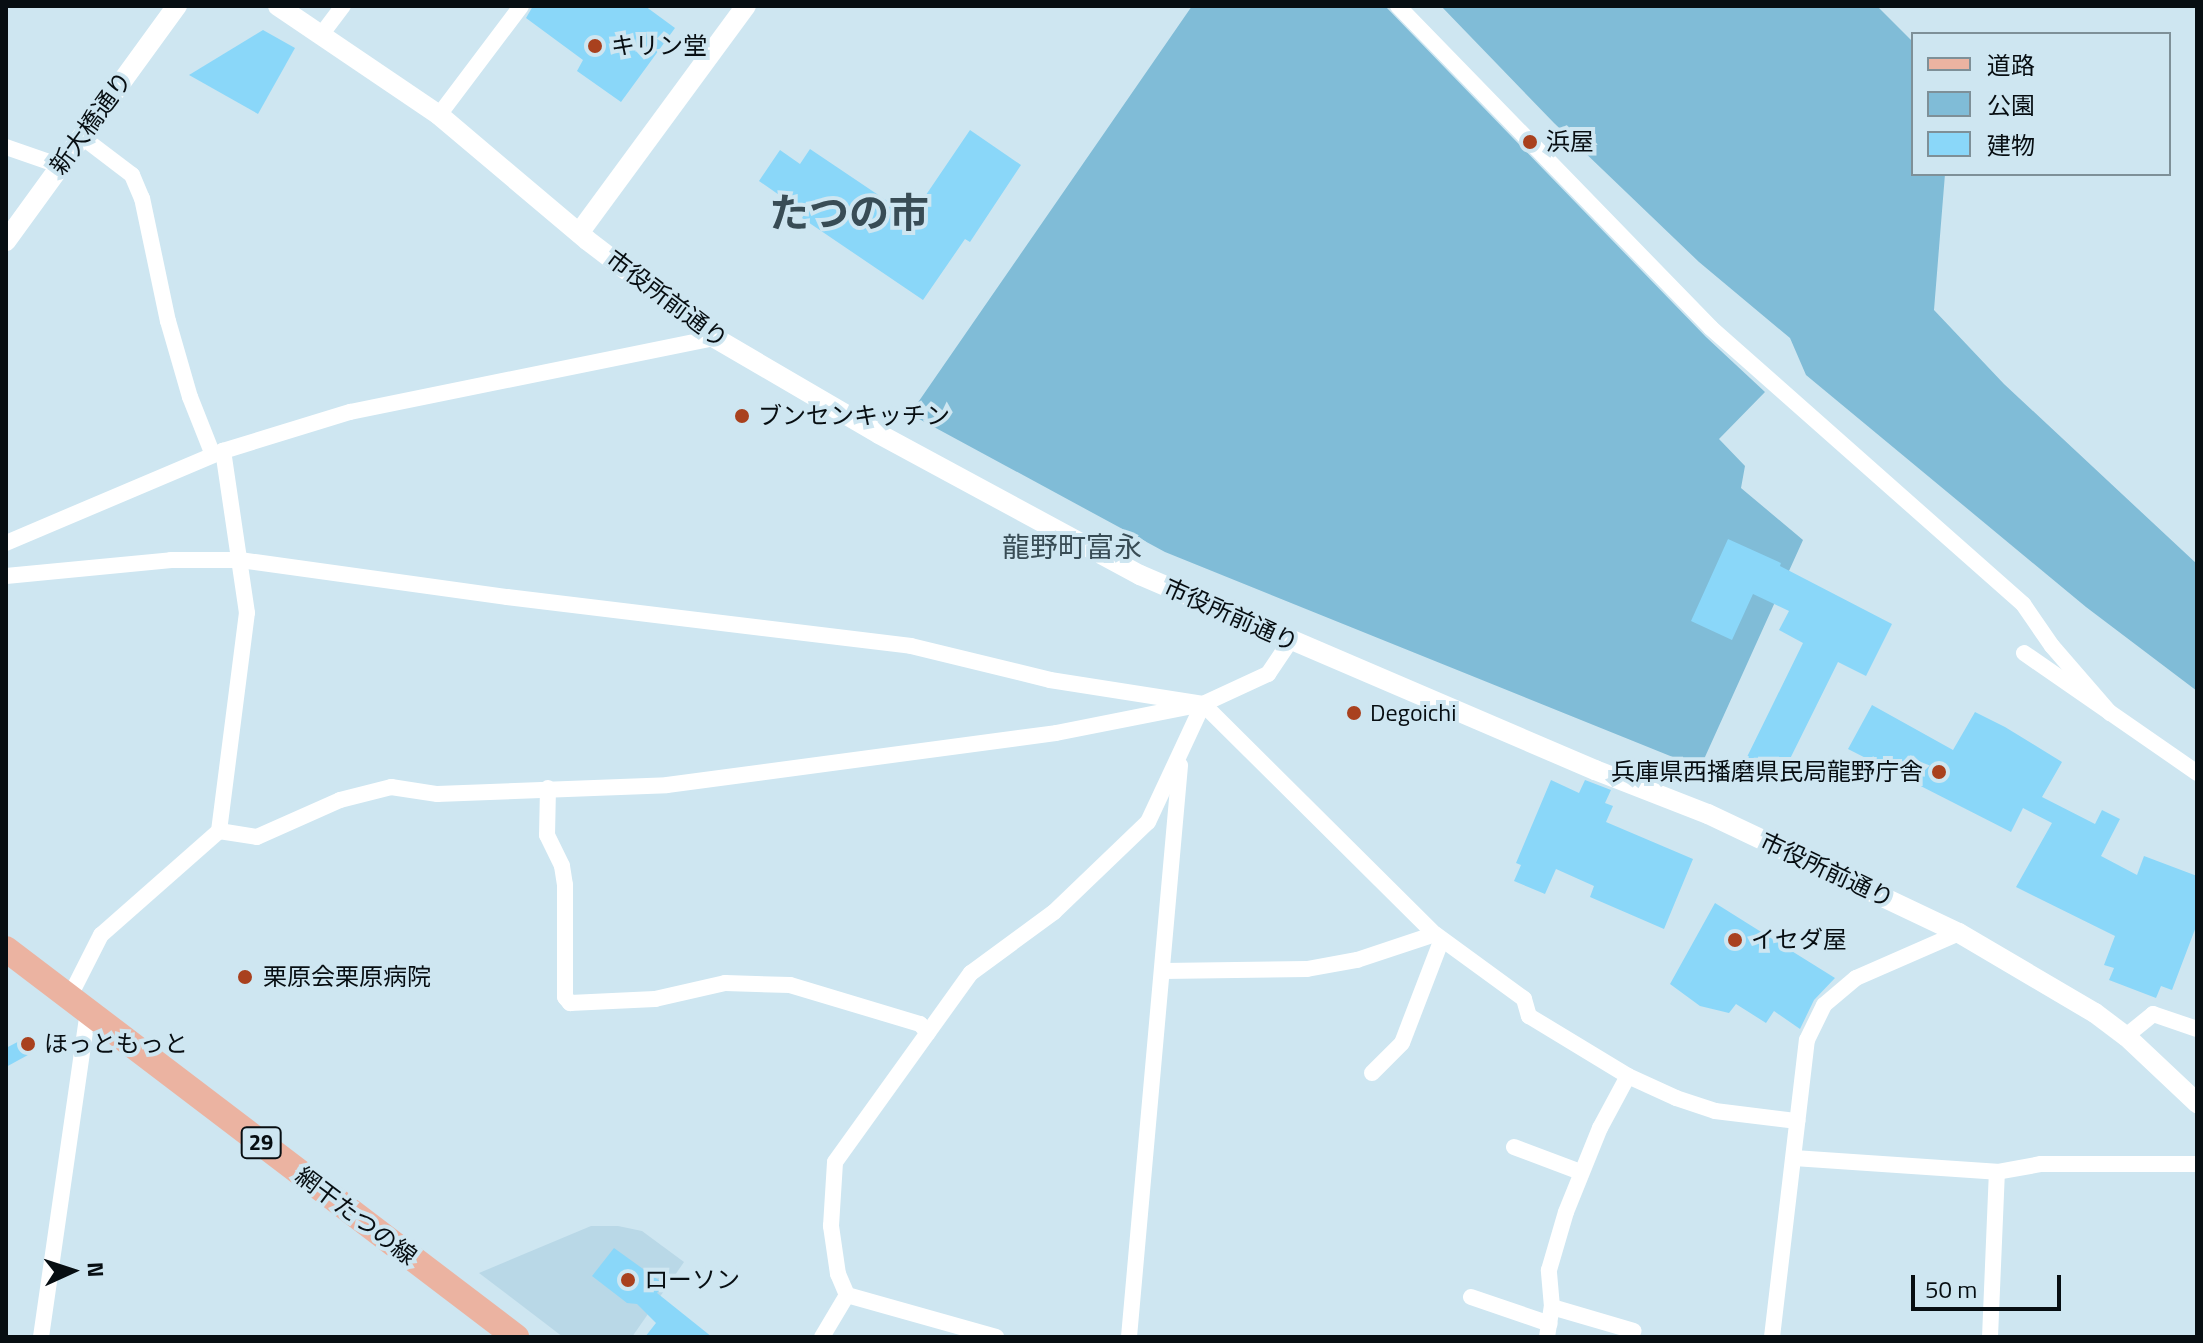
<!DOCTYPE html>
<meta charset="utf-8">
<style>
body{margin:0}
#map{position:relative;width:2203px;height:1343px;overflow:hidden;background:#cee6f1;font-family:"Titillium Web","Noto Sans JP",sans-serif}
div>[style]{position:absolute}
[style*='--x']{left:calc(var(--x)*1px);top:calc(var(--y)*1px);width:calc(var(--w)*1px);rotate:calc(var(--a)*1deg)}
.built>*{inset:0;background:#b9d8e7}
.green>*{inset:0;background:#80bcd7}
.building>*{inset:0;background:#8ad7f9}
.minor>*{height:16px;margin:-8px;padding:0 8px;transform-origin:8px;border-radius:8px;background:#fff}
.tertiary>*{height:20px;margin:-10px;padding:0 10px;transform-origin:10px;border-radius:10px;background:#fff}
.primary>*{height:26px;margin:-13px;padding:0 13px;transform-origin:13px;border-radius:13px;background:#ebb3a1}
.dots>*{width:22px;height:22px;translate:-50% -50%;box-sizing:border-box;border:4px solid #cee6f1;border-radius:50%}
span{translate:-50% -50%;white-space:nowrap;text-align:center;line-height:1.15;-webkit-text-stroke:8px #cee6f1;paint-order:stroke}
.shield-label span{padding:2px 6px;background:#cee6f1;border:2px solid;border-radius:6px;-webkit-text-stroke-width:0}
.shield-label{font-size:22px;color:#070e12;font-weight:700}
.poi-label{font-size:24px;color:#070e12}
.left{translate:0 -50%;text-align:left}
.right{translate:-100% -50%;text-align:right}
.street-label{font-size:24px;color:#070e12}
.quarter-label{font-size:28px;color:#384c55}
.town-label{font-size:40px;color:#384c55;font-weight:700}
.frame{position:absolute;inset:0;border:8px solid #070e12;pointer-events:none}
.legend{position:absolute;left:1911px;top:32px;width:260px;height:144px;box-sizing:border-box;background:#cee6f1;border:2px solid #7e9098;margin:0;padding:10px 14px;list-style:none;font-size:24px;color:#070e12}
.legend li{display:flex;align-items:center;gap:16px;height:40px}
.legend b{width:40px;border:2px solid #7e9098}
.north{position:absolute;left:32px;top:1231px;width:80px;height:80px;-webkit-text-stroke:6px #cee6f1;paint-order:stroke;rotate:87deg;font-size:22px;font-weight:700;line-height:32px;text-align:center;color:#070e12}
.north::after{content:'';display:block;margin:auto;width:28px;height:36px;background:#070e12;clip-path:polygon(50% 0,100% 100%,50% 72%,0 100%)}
.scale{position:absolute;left:1911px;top:1275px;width:150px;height:36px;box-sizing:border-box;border:4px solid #070e12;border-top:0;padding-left:10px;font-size:24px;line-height:28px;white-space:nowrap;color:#070e12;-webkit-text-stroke:6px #cee6f1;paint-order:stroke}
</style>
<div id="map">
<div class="built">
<div style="clip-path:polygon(591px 1226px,618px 1226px,642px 1231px,684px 1262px,632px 1337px,563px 1337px,479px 1273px)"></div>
</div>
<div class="green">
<div style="clip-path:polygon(1192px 6px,1385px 6px,1706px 337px,1765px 392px,1719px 439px,1745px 466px,1741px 488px,1803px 540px,1700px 768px,1165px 552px,910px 414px)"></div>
<div style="clip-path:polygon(1441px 6px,1877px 6px,1913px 42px,1913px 174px,1945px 174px,1934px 310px,2004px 384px,2197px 564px,2197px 691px,2086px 607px,1806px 375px,1790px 338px,1699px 262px,1554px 123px)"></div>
</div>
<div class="building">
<div style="clip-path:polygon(533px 6px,645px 6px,675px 28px,621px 102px,577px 71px,583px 60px,526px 18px)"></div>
<div style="clip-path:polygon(263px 30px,295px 48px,258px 114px,189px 75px)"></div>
<div style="clip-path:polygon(970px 130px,1021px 165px,970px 242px,965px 239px,923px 300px,802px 218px,805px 213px,759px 181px,780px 150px,800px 164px,810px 149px,911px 217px)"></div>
<div style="clip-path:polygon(1728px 539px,1781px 563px,1780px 566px,1892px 624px,1866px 676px,1838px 662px,1781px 777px,1746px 759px,1803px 643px,1779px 630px,1789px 611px,1753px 594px,1732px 640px,1691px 621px)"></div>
<div style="clip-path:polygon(1872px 705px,1953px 750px,1975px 712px,2005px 727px,2062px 762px,2042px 797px,2095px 824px,2102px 810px,2120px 819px,2101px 856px,2137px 875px,2144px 856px,2197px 876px,2197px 924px,2172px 990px,2161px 986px,2156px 998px,2109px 980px,2114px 968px,2104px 965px,2115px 936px,2016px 887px,2052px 823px,2023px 808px,2011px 832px,1848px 749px)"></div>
<div style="clip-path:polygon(1551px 780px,1579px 793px,1585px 780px,1611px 790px,1605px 803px,1613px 806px,1606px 822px,1693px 859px,1664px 929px,1590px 897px,1594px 886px,1556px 869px,1545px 894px,1514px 881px,1521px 865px,1516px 863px)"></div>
<div style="clip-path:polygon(1715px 903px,1835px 978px,1814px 1000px,1800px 1029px,1774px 1011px,1766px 1023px,1736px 1004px,1729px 1013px,1700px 1006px,1670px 984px)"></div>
<div style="clip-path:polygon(29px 1036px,37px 1050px,6px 1067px,6px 1048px)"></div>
<div style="clip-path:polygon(614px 1248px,664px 1284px,657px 1293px,712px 1337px,645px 1337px,656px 1323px,637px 1304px,627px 1303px,592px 1276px)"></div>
</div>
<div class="minor">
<div style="--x:1398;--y:6;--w:449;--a:45.8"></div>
<div style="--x:1711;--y:328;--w:417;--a:41.5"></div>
<div style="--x:2023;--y:604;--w:51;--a:55.4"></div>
<div style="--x:2052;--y:646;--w:89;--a:49.1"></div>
<div style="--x:321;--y:35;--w:36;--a:-53"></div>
<div style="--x:439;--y:115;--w:136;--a:-53"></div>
<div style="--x:82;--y:137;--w:63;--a:37.2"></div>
<div style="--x:132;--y:175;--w:25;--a:67"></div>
<div style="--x:142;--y:198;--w:126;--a:78.1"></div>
<div style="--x:168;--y:321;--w:79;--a:73.9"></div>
<div style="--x:190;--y:397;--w:62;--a:68.4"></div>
<div style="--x:6;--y:147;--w:58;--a:19.1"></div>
<div style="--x:6;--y:543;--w:236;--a:-23"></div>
<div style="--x:223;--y:451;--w:133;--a:-17.1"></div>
<div style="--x:350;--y:412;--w:372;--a:-11.5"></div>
<div style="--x:6;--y:576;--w:166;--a:-5.5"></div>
<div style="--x:171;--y:560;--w:69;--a:0"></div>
<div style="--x:240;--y:560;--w:270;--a:7.9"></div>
<div style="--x:507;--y:597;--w:407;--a:6.9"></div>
<div style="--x:911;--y:646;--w:143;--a:13.7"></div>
<div style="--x:1050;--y:680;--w:155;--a:8.9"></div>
<div style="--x:1203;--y:704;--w:327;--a:44.8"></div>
<div style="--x:1435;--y:934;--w:110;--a:36.1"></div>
<div style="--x:1524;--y:999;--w:18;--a:74"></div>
<div style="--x:1529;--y:1016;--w:116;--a:31.2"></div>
<div style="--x:1628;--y:1076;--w:53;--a:24.6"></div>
<div style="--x:1676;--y:1098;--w:41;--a:18.4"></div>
<div style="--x:1715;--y:1111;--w:83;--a:7"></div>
<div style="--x:2024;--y:653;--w:211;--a:34.7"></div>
<div style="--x:548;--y:788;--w:47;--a:91.2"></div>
<div style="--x:547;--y:835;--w:34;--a:64"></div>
<div style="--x:562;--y:866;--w:19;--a:81"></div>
<div style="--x:565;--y:885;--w:112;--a:90"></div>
<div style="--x:565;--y:997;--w:8;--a:50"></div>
<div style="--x:570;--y:1003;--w:85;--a:-2.7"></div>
<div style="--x:655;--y:999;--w:72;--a:-12.9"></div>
<div style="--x:725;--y:983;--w:65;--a:1.8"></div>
<div style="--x:790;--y:985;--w:136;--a:16.7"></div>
<div style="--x:920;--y:1024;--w:12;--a:48"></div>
<div style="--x:219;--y:831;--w:220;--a:-82.7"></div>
<div style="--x:247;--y:613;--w:164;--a:-98.4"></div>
<div style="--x:1163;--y:971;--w:144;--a:-0.8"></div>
<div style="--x:1307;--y:969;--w:51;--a:-10.2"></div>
<div style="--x:1357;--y:960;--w:82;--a:-18.4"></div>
<div style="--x:69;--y:998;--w:71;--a:-63.1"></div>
<div style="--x:101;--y:935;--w:157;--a:-41.4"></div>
<div style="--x:219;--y:831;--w:38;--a:9"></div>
<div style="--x:257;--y:837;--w:91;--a:-24"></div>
<div style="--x:340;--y:800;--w:53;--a:-14.3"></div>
<div style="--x:391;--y:787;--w:47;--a:8.7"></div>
<div style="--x:437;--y:794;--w:230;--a:-2.2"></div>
<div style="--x:667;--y:785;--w:392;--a:-7.6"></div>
<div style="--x:1056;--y:733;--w:150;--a:-11.2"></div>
<div style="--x:1203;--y:704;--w:72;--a:-24.8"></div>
<div style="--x:1268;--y:674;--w:40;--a:-56"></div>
<div style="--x:2126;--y:1036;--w:35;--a:-39"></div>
<div style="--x:2153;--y:1014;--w:46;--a:18.8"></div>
<div style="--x:1372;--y:1073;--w:42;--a:-45"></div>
<div style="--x:1402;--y:1043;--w:111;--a:-69"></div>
<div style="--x:1514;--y:1147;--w:71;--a:20.7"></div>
<div style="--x:1794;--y:1158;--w:203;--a:3.9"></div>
<div style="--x:1997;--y:1172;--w:45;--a:-10.3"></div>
<div style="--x:2041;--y:1164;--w:156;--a:0"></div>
<div style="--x:847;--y:1295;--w:155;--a:15.7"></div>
<div style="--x:1471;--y:1297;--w:83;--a:18.9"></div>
<div style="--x:1552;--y:1307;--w:85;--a:16.3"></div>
<div style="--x:41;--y:1337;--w:328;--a:-81.8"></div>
<div style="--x:822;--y:1337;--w:49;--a:-59.2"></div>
<div style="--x:847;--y:1295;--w:23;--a:-113"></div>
<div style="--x:838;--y:1274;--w:49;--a:-98.3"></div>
<div style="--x:831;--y:1226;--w:64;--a:-86.4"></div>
<div style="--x:835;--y:1162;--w:233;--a:-54.3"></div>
<div style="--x:971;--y:973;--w:103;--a:-36.3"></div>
<div style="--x:1054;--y:912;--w:130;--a:-43.8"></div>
<div style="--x:1148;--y:822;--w:130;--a:-65"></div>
<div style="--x:1129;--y:1337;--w:574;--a:-84.9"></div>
<div style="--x:1547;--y:1337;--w:30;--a:-81"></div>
<div style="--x:1552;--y:1307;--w:37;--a:-95"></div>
<div style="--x:1549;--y:1270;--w:60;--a:-73.7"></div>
<div style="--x:1566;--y:1212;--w:91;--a:-68"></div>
<div style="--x:1600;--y:1128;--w:59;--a:-61.7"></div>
<div style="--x:1772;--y:1337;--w:299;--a:-83.3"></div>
<div style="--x:1807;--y:1040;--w:39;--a:-64"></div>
<div style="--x:1824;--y:1005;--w:42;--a:-40.2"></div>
<div style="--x:1856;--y:978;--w:112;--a:-23.6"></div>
<div style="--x:1990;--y:1337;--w:165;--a:-87.6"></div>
</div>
<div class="tertiary">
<div style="--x:278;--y:6;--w:194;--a:34.1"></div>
<div style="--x:439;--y:115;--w:194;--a:40.2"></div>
<div style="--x:587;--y:240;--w:161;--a:37.4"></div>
<div style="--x:715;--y:338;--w:190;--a:30.3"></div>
<div style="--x:879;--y:434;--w:297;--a:28.4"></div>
<div style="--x:1140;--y:575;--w:495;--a:23.2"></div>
<div style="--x:1595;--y:770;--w:121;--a:21.3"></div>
<div style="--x:1708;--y:814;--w:278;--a:25.4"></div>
<div style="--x:1959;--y:933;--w:158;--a:30.5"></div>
<div style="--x:2095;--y:1013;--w:39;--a:37"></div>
<div style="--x:2126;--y:1036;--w:98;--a:43.3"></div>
<div style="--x:579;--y:233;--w:282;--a:-53.7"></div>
<div style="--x:6;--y:241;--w:291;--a:-54"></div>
</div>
<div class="primary">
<div style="--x:6;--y:949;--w:641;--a:37.26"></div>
</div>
<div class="dots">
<div style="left:595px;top:46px;background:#a9411e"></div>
<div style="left:1530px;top:142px;background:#a9411e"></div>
<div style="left:742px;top:416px;background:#a9411e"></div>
<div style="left:1354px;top:713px;background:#a9411e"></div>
<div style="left:1939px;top:772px;background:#a9411e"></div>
<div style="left:1735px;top:940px;background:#a9411e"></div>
<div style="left:245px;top:977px;background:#a9411e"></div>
<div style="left:28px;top:1044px;background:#a9411e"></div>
<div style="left:628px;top:1280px;background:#a9411e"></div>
</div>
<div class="shield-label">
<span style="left:261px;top:1143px">29</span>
</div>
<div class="poi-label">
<span class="left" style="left:611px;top:46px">キリン堂</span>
<span class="left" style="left:1546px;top:142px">浜屋</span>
<span class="left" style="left:758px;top:416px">ブンセンキッチン</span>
<span class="left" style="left:1370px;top:713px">Degoichi</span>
<span class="right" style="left:1923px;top:772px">兵庫県西播磨県民局龍野庁舎</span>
<span class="left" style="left:1751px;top:940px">イセダ屋</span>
<span class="left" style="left:263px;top:977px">栗原会栗原病院</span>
<span class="left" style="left:44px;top:1044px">ほっともっと</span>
<span class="left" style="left:644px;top:1280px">ローソン</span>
</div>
<div class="street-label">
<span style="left:91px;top:123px;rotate:-54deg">新大橋通り</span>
<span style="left:667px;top:299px;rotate:37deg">市役所前通り</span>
<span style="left:1231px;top:615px;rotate:24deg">市役所前通り</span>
<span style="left:1827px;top:870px;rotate:25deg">市役所前通り</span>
<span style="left:356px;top:1216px;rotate:37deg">網干たつの線</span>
</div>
<div class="quarter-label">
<span style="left:1072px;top:547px">龍野町富永</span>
</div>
<div class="town-label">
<span style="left:849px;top:213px">たつの市</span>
</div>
<div class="frame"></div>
<ul class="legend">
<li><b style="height:10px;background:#ebb3a1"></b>道路</li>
<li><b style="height:22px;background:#80bcd7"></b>公園</li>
<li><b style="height:22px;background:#8ad7f9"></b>建物</li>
</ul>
<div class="north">N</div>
<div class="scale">50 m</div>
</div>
